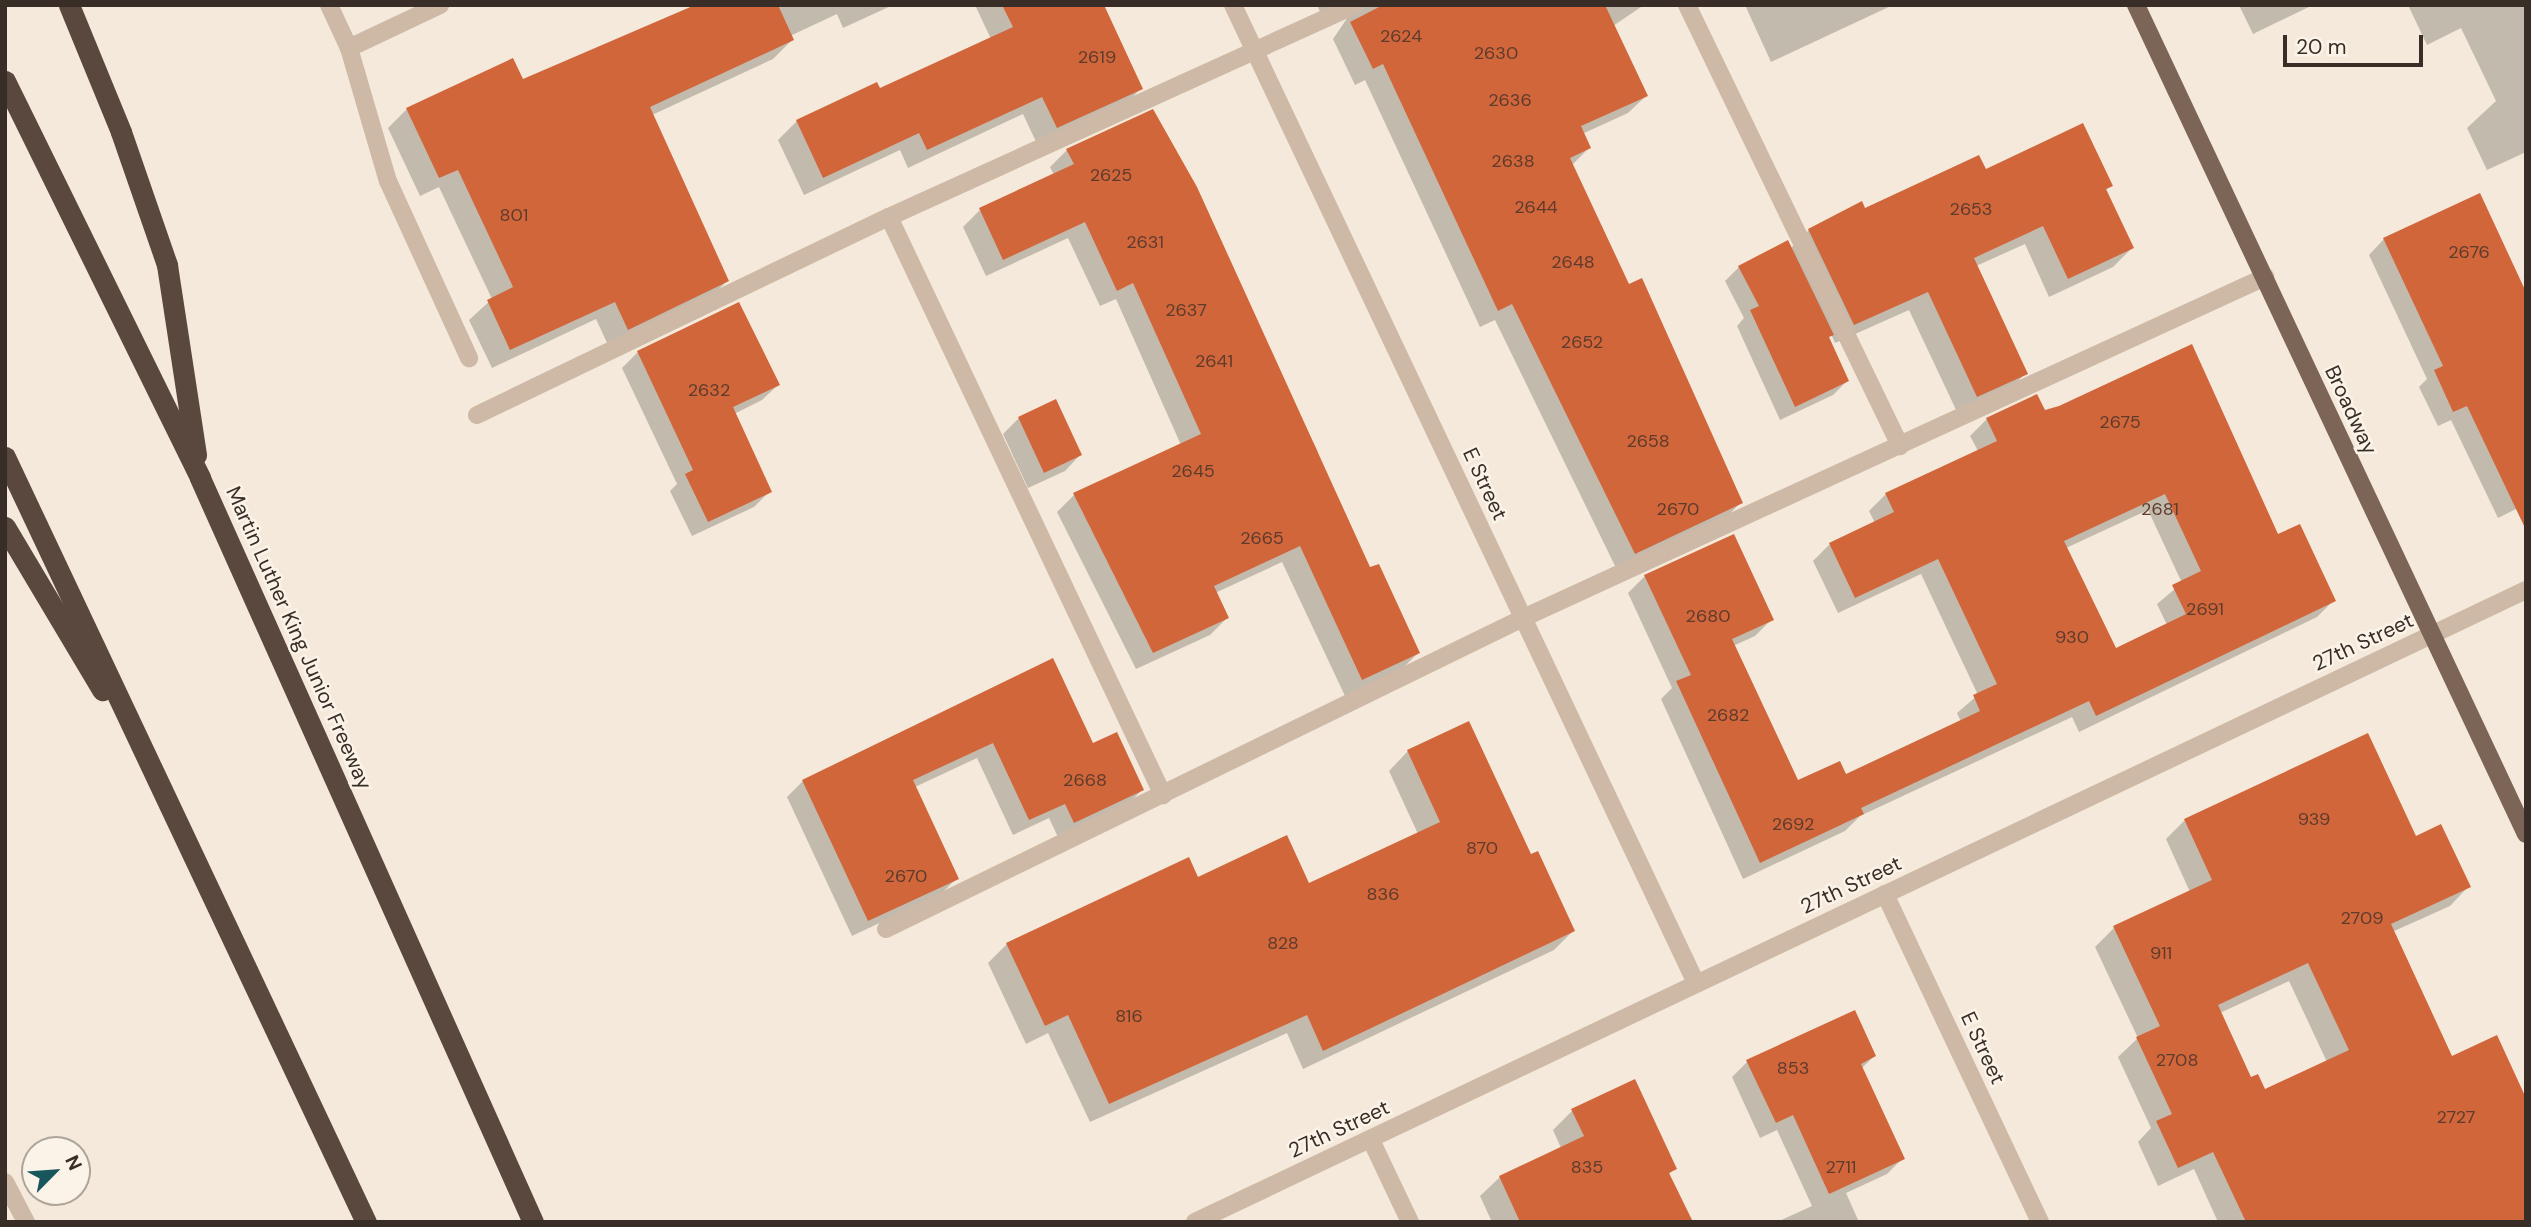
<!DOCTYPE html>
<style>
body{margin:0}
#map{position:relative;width:2531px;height:1227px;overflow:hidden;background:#f4e9da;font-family:"DM Sans",sans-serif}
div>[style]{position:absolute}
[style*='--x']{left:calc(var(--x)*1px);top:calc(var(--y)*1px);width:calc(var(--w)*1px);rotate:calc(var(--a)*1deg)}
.shadow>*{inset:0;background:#0003}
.building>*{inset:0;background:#d2663b}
.minor>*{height:18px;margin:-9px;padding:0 9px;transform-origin:9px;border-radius:9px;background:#cdb9a5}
.major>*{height:18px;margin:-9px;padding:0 9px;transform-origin:9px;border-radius:9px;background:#7c6556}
.highway>*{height:21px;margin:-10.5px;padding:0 10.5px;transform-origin:10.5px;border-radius:10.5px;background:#5a473d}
span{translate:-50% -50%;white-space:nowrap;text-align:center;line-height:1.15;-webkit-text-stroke:5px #fbf3e7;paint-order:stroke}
.number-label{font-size:18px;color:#5e3b2c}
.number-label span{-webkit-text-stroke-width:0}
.street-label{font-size:21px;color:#382d27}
.frame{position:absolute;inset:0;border:7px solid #382d27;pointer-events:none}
.north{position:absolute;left:21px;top:1136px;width:70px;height:70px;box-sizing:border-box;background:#fbf3e7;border:2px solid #ada49a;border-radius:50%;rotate:65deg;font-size:19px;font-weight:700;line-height:28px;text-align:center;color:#382d27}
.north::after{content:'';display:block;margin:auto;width:24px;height:32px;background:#18565e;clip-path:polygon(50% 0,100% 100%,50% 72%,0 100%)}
.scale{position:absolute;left:2283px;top:35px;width:140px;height:32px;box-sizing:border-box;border:4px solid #382d27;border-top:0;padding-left:9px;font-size:21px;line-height:24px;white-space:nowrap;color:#382d27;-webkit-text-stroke:5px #fbf3e7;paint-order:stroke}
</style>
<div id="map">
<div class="shadow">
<div style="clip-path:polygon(699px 5px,893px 5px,843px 28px,837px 14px,790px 36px,792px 40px,773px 59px,652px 115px,727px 281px,708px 300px,609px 347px,596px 319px,492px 368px,469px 320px,492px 299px,439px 187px,420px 196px,388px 128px,407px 109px,522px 81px)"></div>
<div style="clip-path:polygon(975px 5px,1042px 5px,1141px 88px,1123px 107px,1038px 146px,1023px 114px,908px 168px,900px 150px,804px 195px,778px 140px,797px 121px,880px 91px,991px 39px)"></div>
<div style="clip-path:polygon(1317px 5px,1644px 5px,1613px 26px,1646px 96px,1628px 113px,1582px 134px,1589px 148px,1572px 165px,1628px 287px,1741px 502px,1724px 520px,1617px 570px,1495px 320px,1480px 327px,1365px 80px,1355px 85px,1333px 39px,1348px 17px,1322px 16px)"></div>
<div style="clip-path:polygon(1745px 5px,1893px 5px,1771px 62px)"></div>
<div style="clip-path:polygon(2239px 5px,2313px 5px,2253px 34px)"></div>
<div style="clip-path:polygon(2408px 5px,2526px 5px,2526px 152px,2487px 170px,2467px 128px,2496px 101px,2461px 28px,2427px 45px)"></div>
<div style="clip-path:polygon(1153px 111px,1318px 452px,1316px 455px,1369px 570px,1418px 653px,1401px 670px,1345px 696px,1282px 562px,1215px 593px,1227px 618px,1210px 635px,1136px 669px,1057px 512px,1074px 495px,1181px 445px,1116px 299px,1100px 306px,1068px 238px,986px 276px,963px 227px,980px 210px,1054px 175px,1050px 167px,1067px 150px)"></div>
<div style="clip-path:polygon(1985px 171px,2111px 186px,2105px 191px,2132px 248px,2113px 267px,2049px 297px,2025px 244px,1976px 266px,2026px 373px,2007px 392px,1958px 414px,1909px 310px,1835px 343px,1831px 334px,1827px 338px,1847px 381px,1833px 395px,1780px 420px,1737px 326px,1744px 318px,1725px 281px,1739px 267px,1790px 249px,1809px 230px)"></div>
<div style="clip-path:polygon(2384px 239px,2526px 288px,2526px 504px,2498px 518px,2451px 420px,2438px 426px,2419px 387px,2427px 379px,2369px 255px)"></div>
<div style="clip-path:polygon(638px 352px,778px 385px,762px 400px,734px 414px,770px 491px,754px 507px,692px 536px,670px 491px,677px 484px,622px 368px)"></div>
<div style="clip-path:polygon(evenodd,2044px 412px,2278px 536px,2334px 600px,2317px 617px,2079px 732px,2072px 717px,1860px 816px,1845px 831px,1743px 879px,1661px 699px,1672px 688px,1628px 593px,1645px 576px,1772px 619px,1755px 636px,1733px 646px,1797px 783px,1845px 776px,1961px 722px,1957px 713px,1978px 695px,1921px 574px,1838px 613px,1813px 561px,1830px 544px,1875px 523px,1869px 511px,1886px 494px,1978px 451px,1970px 436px,1987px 419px,2044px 412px,2148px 510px,2182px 583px,2157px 604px,2167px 625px,2115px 650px,2066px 548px,2148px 510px)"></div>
<div style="clip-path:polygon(1019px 418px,1080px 455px,1065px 471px,1028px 488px,1003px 434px)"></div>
<div style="clip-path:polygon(974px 697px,1142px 790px,1126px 806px,1058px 837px,1049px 818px,1013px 835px,977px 758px,915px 787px,957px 878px,941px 894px,852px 936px,787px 797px,803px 781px)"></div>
<div style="clip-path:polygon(1408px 751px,1530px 856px,1573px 931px,1554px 950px,1303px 1069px,1287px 1033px,1090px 1122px,1048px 1033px,1026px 1044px,988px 963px,1007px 944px,1197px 879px,1309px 885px,1418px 834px,1389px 771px)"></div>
<div style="clip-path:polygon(evenodd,2185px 820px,2415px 838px,2468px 887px,2450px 906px,2392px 932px,2526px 1222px,2218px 1222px,2194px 1169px,2158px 1186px,2138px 1142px,2151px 1128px,2118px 1057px,2138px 1038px,2095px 947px,2114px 928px,2190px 892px,2166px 839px,2185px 820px,2289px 981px,2327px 1062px,2264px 1092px,2251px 1079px,2220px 1013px,2289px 981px)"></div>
<div style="clip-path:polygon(1874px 1056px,1861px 1069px,1903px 1158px,1887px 1174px,1846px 1193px,1859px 1222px,1777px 1222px,1812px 1206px,1777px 1130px,1760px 1138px,1732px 1077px,1747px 1062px)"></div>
<div style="clip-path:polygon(1572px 1111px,1674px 1169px,1668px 1175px,1691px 1222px,1492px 1222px,1480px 1196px,1500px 1177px,1561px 1148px,1553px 1130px)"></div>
</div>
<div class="building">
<div style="clip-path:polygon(695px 5px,778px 5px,794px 40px,650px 107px,729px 281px,628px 330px,615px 302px,510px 350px,487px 300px,513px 287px,458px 170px,439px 178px,406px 108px,513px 58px,523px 79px)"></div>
<div style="clip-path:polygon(1002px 5px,1104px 5px,1143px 89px,1057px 128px,1042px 97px,927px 150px,919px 133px,823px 178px,796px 120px,877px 82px,880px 88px,1013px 27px)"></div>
<div style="clip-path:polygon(1383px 5px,1605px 5px,1648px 96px,1581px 126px,1591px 148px,1570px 158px,1629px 284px,1642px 278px,1743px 503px,1635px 554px,1512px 304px,1498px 311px,1383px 64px,1373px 69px,1350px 22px)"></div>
<div style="clip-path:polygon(1153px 109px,1197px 187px,1370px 567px,1379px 564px,1420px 653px,1362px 680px,1300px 546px,1214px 586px,1229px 618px,1153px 653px,1073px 493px,1201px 434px,1133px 283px,1117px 291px,1085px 222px,1003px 260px,979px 208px,1074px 164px,1066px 149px)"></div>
<div style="clip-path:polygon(2083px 123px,2113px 186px,2106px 189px,2134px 248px,2068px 279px,2043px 226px,1974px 258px,2028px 374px,1977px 397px,1928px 292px,1854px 325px,1808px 229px,1862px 201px,1865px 208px,1979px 155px,1986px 169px)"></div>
<div style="clip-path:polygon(2480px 193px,2526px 292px,2526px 530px,2467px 406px,2453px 412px,2434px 370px,2443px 366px,2383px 238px)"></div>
<div style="clip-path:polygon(1788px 240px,1834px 335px,1829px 337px,1849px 381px,1795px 407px,1750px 310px,1759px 306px,1738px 266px)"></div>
<div style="clip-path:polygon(739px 302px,780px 385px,733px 407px,772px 492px,708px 522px,685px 474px,693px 470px,637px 351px)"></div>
<div style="clip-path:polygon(evenodd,2192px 344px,2278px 534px,2300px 524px,2336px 601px,2096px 716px,2089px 701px,1861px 808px,1864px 814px,1760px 863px,1676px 681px,1691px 675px,1644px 575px,1734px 534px,1774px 620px,1732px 639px,1798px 780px,1840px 761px,1846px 774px,1980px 711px,1973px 695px,1997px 684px,1938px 559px,1855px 598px,1829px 543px,1894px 512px,1885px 493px,1997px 441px,1986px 418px,2037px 394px,2045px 410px,2059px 406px,2192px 344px,2165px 494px,2201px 571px,2172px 585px,2186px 614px,2116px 648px,2064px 541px,2165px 494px)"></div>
<div style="clip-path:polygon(1056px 399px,1082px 455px,1044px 473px,1018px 417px)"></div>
<div style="clip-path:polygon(1053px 658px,1093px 743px,1117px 732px,1144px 790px,1074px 823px,1065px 804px,1029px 820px,993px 743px,913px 780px,959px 879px,868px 921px,802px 780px)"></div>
<div style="clip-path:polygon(1469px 721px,1531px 854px,1538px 851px,1575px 931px,1323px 1051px,1307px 1015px,1109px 1104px,1068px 1015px,1045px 1026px,1006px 943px,1189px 857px,1198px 877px,1287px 835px,1309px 883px,1440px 822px,1407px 750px)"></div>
<div style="clip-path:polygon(evenodd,2368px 733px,2416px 836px,2441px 824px,2471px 887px,2391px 924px,2452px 1056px,2497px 1035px,2526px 1098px,2526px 1222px,2246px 1222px,2213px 1152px,2178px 1168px,2156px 1121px,2172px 1114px,2136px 1037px,2160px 1026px,2113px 926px,2212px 880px,2184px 819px,2368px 733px,2308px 963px,2349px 1050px,2265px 1089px,2258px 1074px,2251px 1077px,2218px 1005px,2308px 963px)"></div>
<div style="clip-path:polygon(1855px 1010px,1876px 1056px,1861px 1064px,1905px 1159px,1829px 1194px,1793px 1115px,1776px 1123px,1746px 1060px)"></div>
<div style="clip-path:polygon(1635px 1079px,1677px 1169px,1669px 1173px,1693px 1222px,1520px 1222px,1499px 1176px,1584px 1136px,1571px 1109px)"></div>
</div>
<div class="minor">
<div style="--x:329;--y:5;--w:47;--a:65.1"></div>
<div style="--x:349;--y:48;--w:139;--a:73.7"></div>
<div style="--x:388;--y:181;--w:195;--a:65.4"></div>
<div style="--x:1233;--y:5;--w:1082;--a:64.67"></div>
<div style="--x:1687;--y:5;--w:490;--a:64.2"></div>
<div style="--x:349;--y:48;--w:101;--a:-25.3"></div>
<div style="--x:889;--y:217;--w:640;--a:64.64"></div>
<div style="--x:477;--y:415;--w:457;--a:-25.7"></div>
<div style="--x:889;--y:217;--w:512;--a:-24.46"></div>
<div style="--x:1885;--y:894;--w:363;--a:64.7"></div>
<div style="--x:886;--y:929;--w:709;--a:-26.02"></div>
<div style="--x:1523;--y:618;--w:817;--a:-24.68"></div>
<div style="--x:1371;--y:1140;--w:91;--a:64.6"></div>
<div style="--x:5;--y:1182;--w:45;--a:62.3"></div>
<div style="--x:1195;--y:1222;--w:1473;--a:-25.4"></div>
</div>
<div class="major">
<div style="--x:2136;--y:5;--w:916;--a:64.81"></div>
</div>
<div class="highway">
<div style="--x:69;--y:5;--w:137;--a:67.7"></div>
<div style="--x:121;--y:132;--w:141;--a:70.9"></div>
<div style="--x:167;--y:265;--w:192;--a:81.3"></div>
<div style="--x:5;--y:81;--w:442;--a:63.8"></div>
<div style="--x:200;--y:478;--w:815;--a:65.89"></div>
<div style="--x:5;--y:457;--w:846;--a:64.74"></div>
<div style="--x:5;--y:527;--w:190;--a:59.2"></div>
</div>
<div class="number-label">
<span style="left:1401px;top:36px">2624</span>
<span style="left:1496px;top:53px">2630</span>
<span style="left:1097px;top:57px">2619</span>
<span style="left:1510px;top:100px">2636</span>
<span style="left:1513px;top:161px">2638</span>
<span style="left:1111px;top:175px">2625</span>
<span style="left:1536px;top:207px">2644</span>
<span style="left:1971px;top:209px">2653</span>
<span style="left:514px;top:215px">801</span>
<span style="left:1145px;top:242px">2631</span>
<span style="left:2469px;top:252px">2676</span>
<span style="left:1573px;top:262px">2648</span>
<span style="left:1186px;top:310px">2637</span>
<span style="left:1582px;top:342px">2652</span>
<span style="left:1214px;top:361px">2641</span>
<span style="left:709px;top:390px">2632</span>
<span style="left:2120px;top:422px">2675</span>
<span style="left:1648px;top:441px">2658</span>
<span style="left:1193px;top:471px">2645</span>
<span style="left:1678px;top:509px">2670</span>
<span style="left:2160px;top:509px">2681</span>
<span style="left:1262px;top:538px">2665</span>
<span style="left:2205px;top:609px">2691</span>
<span style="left:1708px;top:616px">2680</span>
<span style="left:2072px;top:637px">930</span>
<span style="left:1728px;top:715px">2682</span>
<span style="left:1085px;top:780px">2668</span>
<span style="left:2314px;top:819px">939</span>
<span style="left:1793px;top:824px">2692</span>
<span style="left:1482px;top:848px">870</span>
<span style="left:906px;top:876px">2670</span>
<span style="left:1383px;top:894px">836</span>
<span style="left:2362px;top:918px">2709</span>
<span style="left:1283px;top:943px">828</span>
<span style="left:2161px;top:953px">911</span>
<span style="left:1129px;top:1016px">816</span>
<span style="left:2177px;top:1060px">2708</span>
<span style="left:1793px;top:1068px">853</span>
<span style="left:2456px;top:1117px">2727</span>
<span style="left:1587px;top:1167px">835</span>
<span style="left:1841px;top:1167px">2711</span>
</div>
<div class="street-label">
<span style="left:2351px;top:410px;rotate:65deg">Broadway</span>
<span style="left:1485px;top:484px;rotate:65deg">E Street</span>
<span style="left:299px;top:638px;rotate:66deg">Martin Luther King Junior Freeway</span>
<span style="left:2363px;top:642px;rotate:-25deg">27th Street</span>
<span style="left:1851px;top:885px;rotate:-25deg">27th Street</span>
<span style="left:1983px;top:1048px;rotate:65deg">E Street</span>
<span style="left:1339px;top:1129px;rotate:-25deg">27th Street</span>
</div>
<div class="frame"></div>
<div class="north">N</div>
<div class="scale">20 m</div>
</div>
